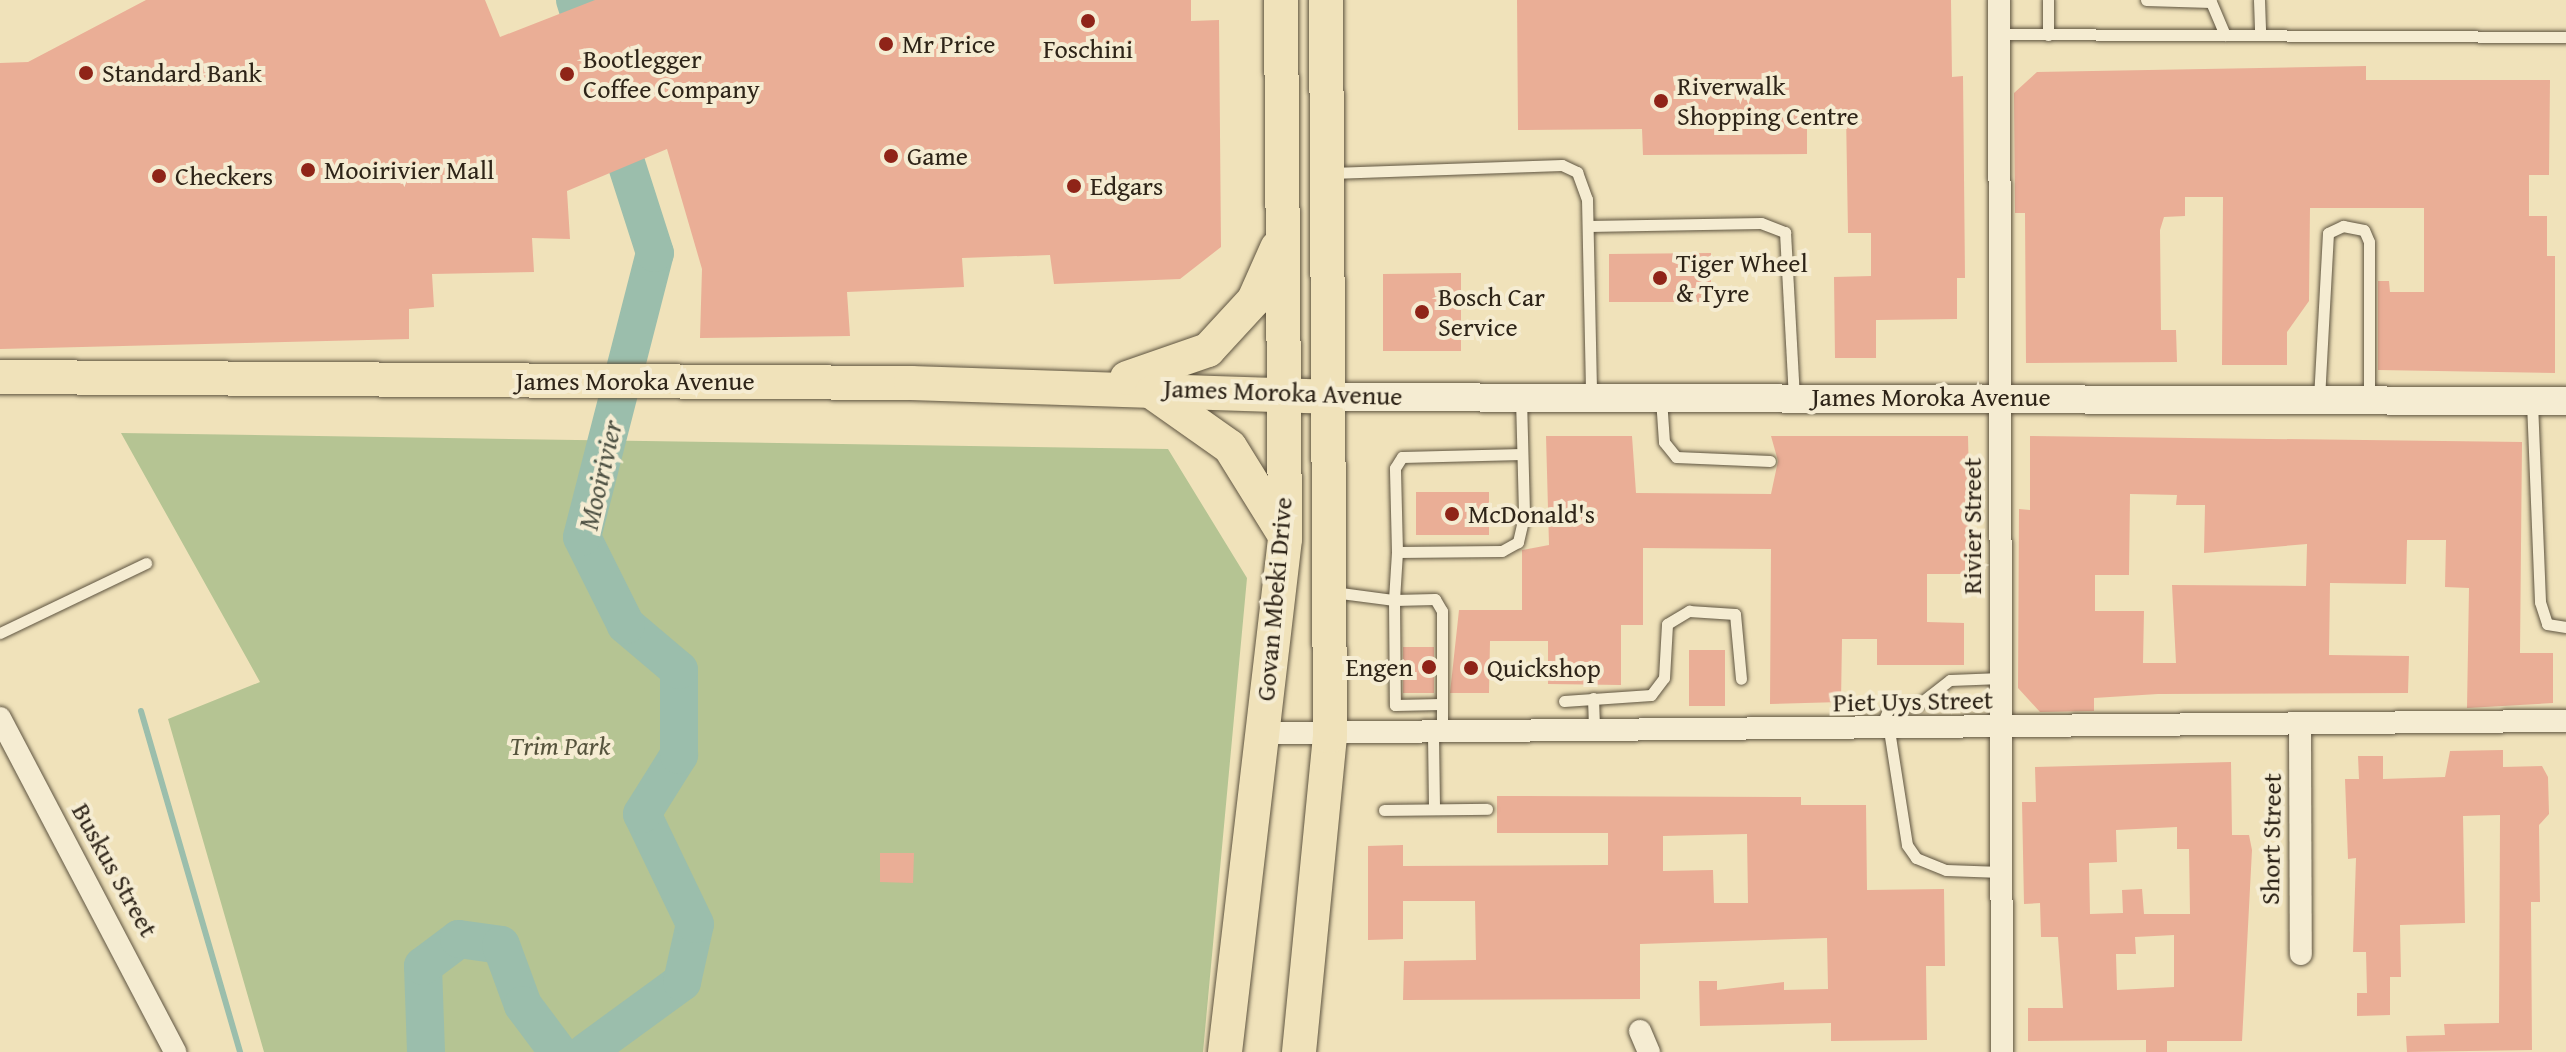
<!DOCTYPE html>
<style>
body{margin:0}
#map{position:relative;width:2566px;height:1052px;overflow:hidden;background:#f0e2ba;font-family:"Gentium Book Plus",serif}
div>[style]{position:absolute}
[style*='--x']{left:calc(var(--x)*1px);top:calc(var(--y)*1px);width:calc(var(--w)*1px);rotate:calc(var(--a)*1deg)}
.green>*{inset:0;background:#b5c493}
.stream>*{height:6px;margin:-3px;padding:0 3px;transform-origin:3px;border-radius:3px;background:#9bbeac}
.river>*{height:38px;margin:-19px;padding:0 19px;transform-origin:19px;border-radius:19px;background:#9bbeac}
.building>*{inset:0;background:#eaae96}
.roads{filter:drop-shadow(0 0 2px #5e5440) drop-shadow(0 0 2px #5e5440)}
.service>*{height:11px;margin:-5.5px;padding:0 5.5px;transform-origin:5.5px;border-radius:5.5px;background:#f5ecd2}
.minor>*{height:22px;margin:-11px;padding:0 11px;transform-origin:11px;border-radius:11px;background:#f5ecd2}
.tertiary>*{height:28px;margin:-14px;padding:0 14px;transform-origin:14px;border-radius:14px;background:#f5ecd2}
.primary>*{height:34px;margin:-17px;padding:0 17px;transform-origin:17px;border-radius:17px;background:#f0e2ba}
.dots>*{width:22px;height:22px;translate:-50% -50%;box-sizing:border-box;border:4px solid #f5ecd2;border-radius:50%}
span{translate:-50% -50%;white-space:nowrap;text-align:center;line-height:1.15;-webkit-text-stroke:8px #f5ecd2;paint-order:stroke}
.poi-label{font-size:26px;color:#2e2418}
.left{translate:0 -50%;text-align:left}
.right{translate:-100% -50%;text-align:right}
.street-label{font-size:26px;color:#2e2418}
.park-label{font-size:26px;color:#56543d;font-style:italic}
.water-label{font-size:28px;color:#4f5244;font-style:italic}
</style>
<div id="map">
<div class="green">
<div style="clip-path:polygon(121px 433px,1168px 449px,1247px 578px,1203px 1052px,264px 1052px,168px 719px,260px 682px)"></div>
</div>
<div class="stream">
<div style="--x:141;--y:711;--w:355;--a:73.8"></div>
</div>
<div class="river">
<div style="--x:575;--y:0;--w:60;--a:72.5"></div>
<div style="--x:426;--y:1052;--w:86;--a:-92"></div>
<div style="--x:423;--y:966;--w:45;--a:-36.9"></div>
<div style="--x:459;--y:939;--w:42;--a:8.1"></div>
<div style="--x:501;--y:945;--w:64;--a:69.9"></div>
<div style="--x:523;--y:1005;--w:59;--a:53.3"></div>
<div style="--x:586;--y:1052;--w:119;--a:-36.1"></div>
<div style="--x:682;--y:982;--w:59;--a:-77.4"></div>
<div style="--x:695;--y:924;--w:122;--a:-115.7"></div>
<div style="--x:642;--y:814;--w:70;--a:-57.9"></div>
<div style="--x:679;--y:755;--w:85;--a:-90"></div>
<div style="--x:679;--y:670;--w:70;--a:-139.7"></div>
<div style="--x:626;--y:625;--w:98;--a:-116.6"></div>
<div style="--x:582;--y:537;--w:293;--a:-75.6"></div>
<div style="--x:655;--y:253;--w:144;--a:-107.8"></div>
</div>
<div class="building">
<div style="clip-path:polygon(146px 0,485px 0,500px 37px,595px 0,1191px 0,1191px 21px,1219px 20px,1221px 247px,1180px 279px,1054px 284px,1050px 255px,962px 258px,964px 287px,847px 292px,850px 336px,700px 338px,702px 269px,667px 149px,567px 191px,570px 239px,532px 238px,534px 272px,432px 274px,434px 307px,409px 309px,409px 339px,0 349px,0 63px,28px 62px)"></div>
<div style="clip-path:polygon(1517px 0,1951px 0,1952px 77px,1963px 76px,1965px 278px,1957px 278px,1957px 319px,1876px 320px,1876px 358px,1835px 358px,1834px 277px,1871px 276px,1871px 233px,1848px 233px,1846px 113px,1807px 113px,1807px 154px,1643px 155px,1642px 129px,1518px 130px)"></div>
<div style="clip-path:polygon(2366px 66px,2366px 80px,2550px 80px,2549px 175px,2529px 175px,2529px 216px,2547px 216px,2547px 256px,2555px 256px,2555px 373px,2378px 370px,2378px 281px,2389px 281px,2390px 292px,2424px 292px,2424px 208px,2310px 208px,2309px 301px,2287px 332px,2287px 365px,2222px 365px,2223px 197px,2185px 197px,2185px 216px,2164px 217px,2160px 230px,2161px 330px,2176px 330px,2177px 362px,2026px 363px,2025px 213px,2015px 213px,2014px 93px,2037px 72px)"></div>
<div style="clip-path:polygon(1711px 253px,1711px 302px,1609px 302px,1609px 254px)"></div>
<div style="clip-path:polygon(1461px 273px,1461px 351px,1383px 351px,1383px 274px)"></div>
<div style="clip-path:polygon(1546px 436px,1632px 436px,1636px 493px,1771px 494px,1778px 461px,1771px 436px,1968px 436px,1971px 574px,1927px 574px,1927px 622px,1964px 623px,1964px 665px,1877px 665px,1877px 639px,1842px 639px,1841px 702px,1770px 704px,1771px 549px,1643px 548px,1643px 625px,1621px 625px,1621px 685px,1548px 684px,1548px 641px,1490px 641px,1489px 693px,1450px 693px,1459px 610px,1522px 610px,1522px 550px,1549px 545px)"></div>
<div style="clip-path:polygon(evenodd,2030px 436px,2522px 442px,2520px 653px,2553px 653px,2553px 703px,2467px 708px,2469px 588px,2445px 587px,2446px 540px,2407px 540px,2406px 584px,2330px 583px,2329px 655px,2409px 656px,2408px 693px,2158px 694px,2094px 698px,2094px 711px,2040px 712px,2018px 688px,2019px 509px,2030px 510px,2030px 436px,2130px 494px,2177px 495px,2176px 505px,2205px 505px,2204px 553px,2307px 544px,2306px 586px,2172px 585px,2176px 663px,2143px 663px,2144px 611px,2095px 611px,2095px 575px,2129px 575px,2130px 494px)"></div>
<div style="clip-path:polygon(1416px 492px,1489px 492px,1489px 535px,1416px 535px)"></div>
<div style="clip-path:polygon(1403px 647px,1434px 647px,1434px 693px,1403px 693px)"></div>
<div style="clip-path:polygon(1689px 650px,1725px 650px,1725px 706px,1689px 706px)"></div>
<div style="clip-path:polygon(2503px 750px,2503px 767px,2542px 766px,2548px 777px,2549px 814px,2539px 825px,2540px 902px,2531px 902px,2532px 1050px,2407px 1052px,2406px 1036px,2445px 1035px,2444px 1024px,2499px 1023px,2500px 815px,2463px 816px,2465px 923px,2400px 925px,2401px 977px,2390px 977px,2390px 1015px,2357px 1016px,2357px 993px,2367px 993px,2366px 952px,2353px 952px,2356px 858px,2348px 859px,2345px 779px,2359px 779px,2358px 756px,2383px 756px,2383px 779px,2445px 777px,2450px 751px)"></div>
<div style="clip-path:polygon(evenodd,2231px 762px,2232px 835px,2249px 835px,2252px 850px,2242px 1041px,2167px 1041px,2167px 1052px,2146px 1052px,2146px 1040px,2028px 1041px,2028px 1008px,2063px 1008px,2058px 937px,2041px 937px,2040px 903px,2024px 904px,2022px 802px,2036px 802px,2035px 767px,2231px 762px,2177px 827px,2177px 849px,2189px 849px,2190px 914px,2144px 914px,2142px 889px,2122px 890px,2123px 913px,2090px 914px,2089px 863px,2117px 862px,2116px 830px,2177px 827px,2231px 762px,2174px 935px,2174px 987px,2117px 990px,2116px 954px,2136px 954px,2135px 937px,2174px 935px)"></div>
<div style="clip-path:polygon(evenodd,1497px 796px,1801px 797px,1801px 805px,1866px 805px,1867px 890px,1944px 889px,1945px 966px,1926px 966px,1927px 1040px,1831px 1041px,1831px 1023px,1700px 1026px,1699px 981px,1717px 981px,1717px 990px,1784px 982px,1784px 990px,1828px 989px,1827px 938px,1640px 944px,1640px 999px,1403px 1000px,1404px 961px,1476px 960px,1475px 901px,1403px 901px,1403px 939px,1368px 940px,1368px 846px,1403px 845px,1403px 866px,1608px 865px,1608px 833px,1497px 833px,1497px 796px,1747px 834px,1748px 903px,1714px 903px,1713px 870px,1663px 871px,1663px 836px,1747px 834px)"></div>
<div style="clip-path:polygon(880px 853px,914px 853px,913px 883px,880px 882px)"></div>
</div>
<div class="roads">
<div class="service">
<div style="--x:2146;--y:0;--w:65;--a:1.8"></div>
<div style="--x:2211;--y:2;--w:36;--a:67"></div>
<div style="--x:2259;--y:0;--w:35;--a:88"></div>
<div style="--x:1999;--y:34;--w:567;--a:0.3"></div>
<div style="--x:2048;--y:35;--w:35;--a:-90"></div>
<div style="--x:1331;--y:173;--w:231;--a:-2"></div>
<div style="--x:1562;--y:165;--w:17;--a:25"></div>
<div style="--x:1577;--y:172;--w:29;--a:70"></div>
<div style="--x:1587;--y:199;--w:197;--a:88.8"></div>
<div style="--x:1588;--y:226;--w:173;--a:-1"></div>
<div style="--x:1761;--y:223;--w:26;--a:21"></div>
<div style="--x:1785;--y:232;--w:165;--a:86.9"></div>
<div style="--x:1521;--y:398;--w:118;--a:88.5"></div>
<div style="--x:1524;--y:516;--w:27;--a:103"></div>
<div style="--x:1518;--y:542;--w:18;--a:151"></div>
<div style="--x:1502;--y:551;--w:105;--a:179.5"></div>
<div style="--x:1397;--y:552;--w:84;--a:-91.4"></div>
<div style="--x:1395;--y:468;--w:13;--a:-58"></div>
<div style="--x:1402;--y:457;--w:120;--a:-1.4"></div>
<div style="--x:1661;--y:398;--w:44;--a:86.1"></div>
<div style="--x:1664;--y:442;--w:19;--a:51"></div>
<div style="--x:1676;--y:457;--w:94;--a:2.4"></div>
<div style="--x:2319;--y:399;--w:166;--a:-86.9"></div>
<div style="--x:2328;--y:233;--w:17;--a:-25"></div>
<div style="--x:2343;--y:226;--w:21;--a:11"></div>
<div style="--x:2364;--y:230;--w:13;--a:67"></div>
<div style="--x:2369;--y:242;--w:157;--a:90"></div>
<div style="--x:2532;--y:402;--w:200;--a:87.7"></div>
<div style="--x:2540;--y:602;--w:23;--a:72"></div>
<div style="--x:2547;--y:624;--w:19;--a:9"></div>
<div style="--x:1397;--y:552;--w:48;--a:93.6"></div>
<div style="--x:1394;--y:600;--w:41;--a:-1.4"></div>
<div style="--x:1435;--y:599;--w:14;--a:60"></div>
<div style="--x:1442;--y:611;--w:123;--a:90"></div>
<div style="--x:1333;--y:592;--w:62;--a:7.5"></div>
<div style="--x:1394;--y:600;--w:105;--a:89.5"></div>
<div style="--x:1395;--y:705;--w:46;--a:-1.2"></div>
<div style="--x:0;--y:633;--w:162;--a:-25.6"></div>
<div style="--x:1593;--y:698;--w:35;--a:88"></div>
<div style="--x:1564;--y:701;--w:87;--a:-3.9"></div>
<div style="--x:1651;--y:695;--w:21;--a:-53"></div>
<div style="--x:1664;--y:678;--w:54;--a:-86.8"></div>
<div style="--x:1667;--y:624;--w:26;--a:-31"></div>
<div style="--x:1689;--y:611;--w:46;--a:3.7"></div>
<div style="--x:1735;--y:614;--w:65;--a:84.7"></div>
<div style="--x:1880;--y:729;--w:23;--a:-67"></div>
<div style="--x:1889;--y:708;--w:30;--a:-8"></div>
<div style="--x:1919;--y:704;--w:39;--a:-38"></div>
<div style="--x:1950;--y:680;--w:51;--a:-2.2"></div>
<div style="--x:1889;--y:730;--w:116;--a:81.1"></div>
<div style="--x:1907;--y:845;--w:16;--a:55"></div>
<div style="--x:1916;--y:858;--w:32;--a:22"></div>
<div style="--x:1946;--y:870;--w:55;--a:2.1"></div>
<div style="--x:1433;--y:735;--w:74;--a:89.2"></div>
<div style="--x:1384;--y:810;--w:103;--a:-0.6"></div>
</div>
<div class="minor">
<div style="--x:1999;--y:0;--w:1052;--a:89.84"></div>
<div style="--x:0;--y:718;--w:377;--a:62.3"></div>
<div style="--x:2300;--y:724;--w:230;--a:89.8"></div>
<div style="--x:1261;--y:733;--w:1305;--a:-0.53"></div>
<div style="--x:1640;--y:1031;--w:23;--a:67"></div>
</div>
<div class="tertiary">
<div style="--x:1328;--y:397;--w:1238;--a:0.19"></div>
</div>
<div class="primary">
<div style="--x:0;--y:377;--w:911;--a:0.38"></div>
<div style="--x:911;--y:383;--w:417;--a:1.9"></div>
<div style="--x:1127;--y:378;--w:86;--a:-19.1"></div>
<div style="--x:1208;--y:350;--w:68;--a:-47.4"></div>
<div style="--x:1254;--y:300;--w:57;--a:-66.1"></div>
<div style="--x:1152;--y:392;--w:95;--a:35.2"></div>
<div style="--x:1230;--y:447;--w:99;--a:58.2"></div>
<div style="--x:1225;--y:1052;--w:516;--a:-83.33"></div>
<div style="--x:1285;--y:539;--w:539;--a:-90.43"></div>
<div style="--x:1299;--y:1052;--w:318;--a:-84.4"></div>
<div style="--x:1330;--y:736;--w:736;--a:-90.31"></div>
</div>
</div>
<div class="dots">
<div style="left:1088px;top:21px;background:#8f2418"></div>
<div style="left:886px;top:44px;background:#8f2418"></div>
<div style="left:86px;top:73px;background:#8f2418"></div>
<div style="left:567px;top:74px;background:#8f2418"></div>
<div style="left:1661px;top:101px;background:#8f2418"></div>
<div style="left:891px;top:156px;background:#8f2418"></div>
<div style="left:308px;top:170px;background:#8f2418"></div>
<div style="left:159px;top:176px;background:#8f2418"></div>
<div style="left:1074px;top:186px;background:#8f2418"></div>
<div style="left:1660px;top:278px;background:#8f2418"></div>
<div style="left:1422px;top:312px;background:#8f2418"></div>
<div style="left:1452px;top:514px;background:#8f2418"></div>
<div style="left:1429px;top:667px;background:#8f2418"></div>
<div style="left:1471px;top:668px;background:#8f2418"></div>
</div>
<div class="poi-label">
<span class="left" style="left:902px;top:44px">Mr Price</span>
<span style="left:1088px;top:49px">Foschini</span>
<span class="left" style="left:583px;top:74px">Bootlegger<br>Coffee Company</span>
<span class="left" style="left:102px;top:73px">Standard Bank</span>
<span class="left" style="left:1677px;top:101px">Riverwalk<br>Shopping Centre</span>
<span class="left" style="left:907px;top:156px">Game</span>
<span class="left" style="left:324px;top:170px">Mooirivier Mall</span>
<span class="left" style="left:175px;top:176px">Checkers</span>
<span class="left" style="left:1090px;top:186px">Edgars</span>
<span class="left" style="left:1676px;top:278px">Tiger Wheel<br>&amp; Tyre</span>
<span class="left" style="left:1438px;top:312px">Bosch Car<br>Service</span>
<span class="left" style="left:1468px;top:514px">McDonald's</span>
<span class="right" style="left:1413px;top:667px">Engen</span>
<span class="left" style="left:1487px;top:668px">Quickshop</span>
</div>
<div class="street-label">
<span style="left:635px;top:381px">James Moroka Avenue</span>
<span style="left:1283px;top:392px;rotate:2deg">James Moroka Avenue</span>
<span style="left:1931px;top:397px">James Moroka Avenue</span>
<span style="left:1972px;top:526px;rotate:-90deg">Rivier Street</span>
<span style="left:1274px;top:599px;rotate:-85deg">Govan Mbeki Drive</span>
<span style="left:1913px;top:701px;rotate:-1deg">Piet Uys Street</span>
<span style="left:2271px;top:839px;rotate:-89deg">Short Street</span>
<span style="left:115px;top:870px;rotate:61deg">Buskus Street</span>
</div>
<div class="park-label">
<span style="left:560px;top:746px">Trim Park</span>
</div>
<div class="water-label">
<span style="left:600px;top:475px;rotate:-77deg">Mooirivier</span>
</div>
</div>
